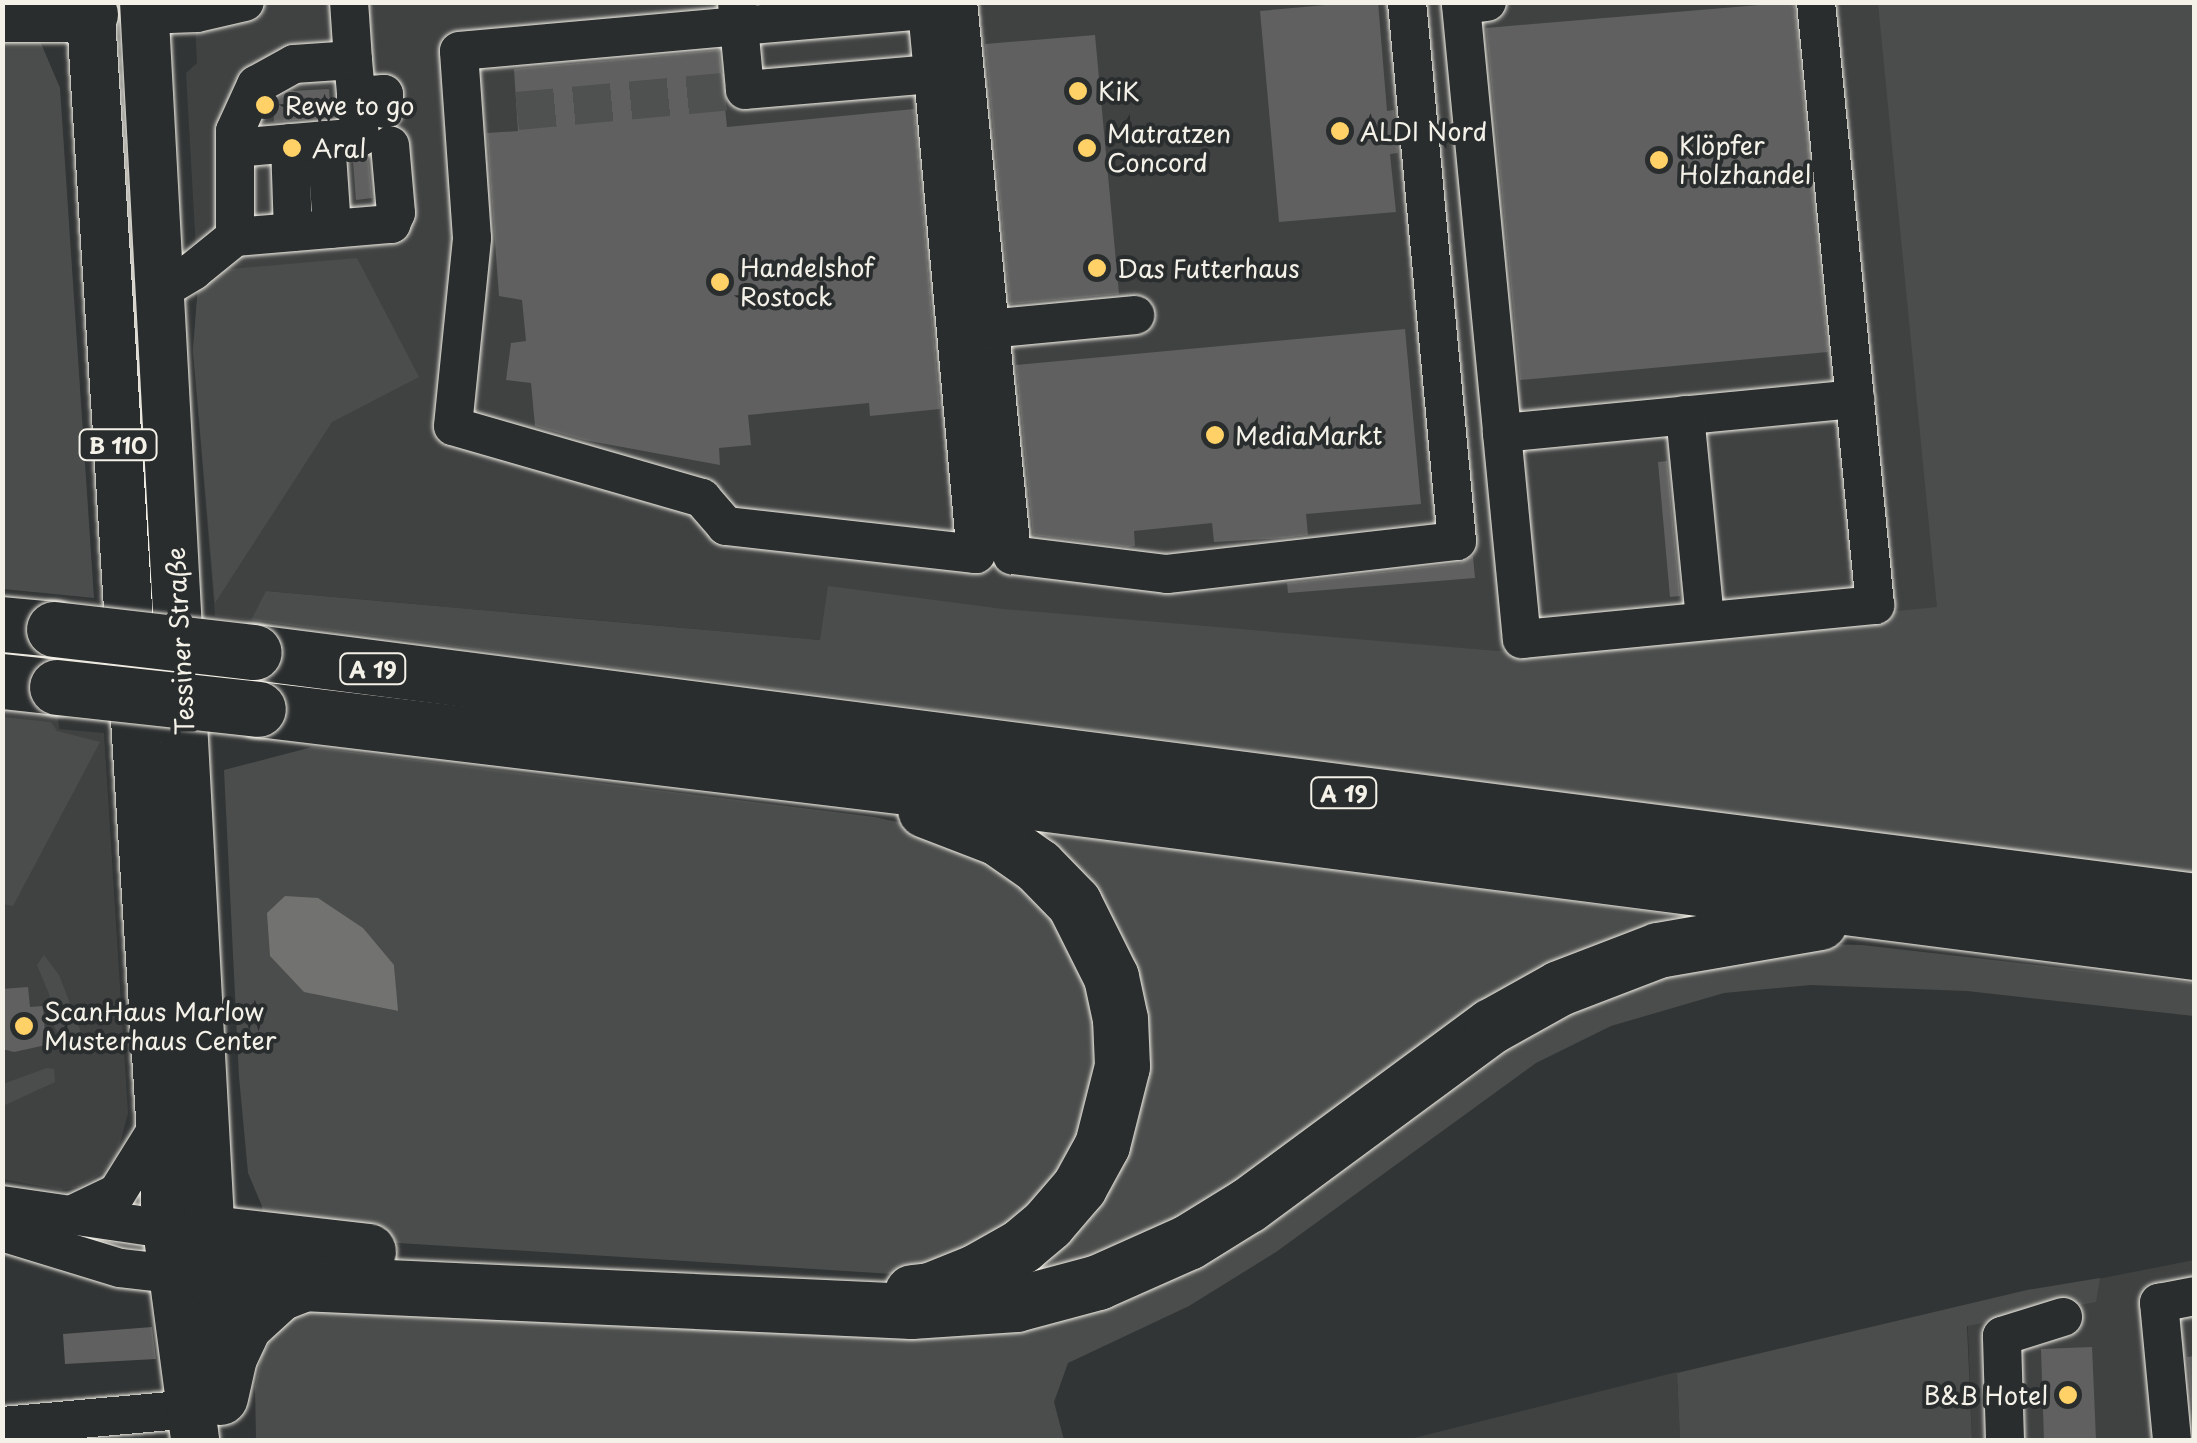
<!DOCTYPE html>
<meta charset="utf-8">
<style>
body{margin:0}
#map{position:relative;width:2197px;height:1443px;overflow:hidden;background:#323535;font-family:"Playpen Sans",sans-serif}
div>[style]{position:absolute}
[style*='--x']{left:calc(var(--x)*1px);top:calc(var(--y)*1px);width:calc(var(--w)*1px);rotate:calc(var(--a)*1deg)}
.built>*{inset:0;background:#404242}
.green>*{inset:0;background:#4b4d4c}
.water>*{inset:0;background:#727370}
.building>*{inset:0;background:#5f605f}
.minor-tunnel>*{height:38px;margin-top:-19px;transform-origin:0;background:repeating-linear-gradient(90deg,#4f5150 0 38px,transparent 0 57px)}
.roads{filter:drop-shadow(0 0 2px #f4f1e8) drop-shadow(0 0 2px #f4f1e8)}
.minor>*{height:38px;margin:-19px;padding:0 19px;transform-origin:19px;border-radius:19px;background:#2a2d2e}
.major>*{height:48px;margin:-24px;padding:0 24px;transform-origin:24px;border-radius:24px;background:#2a2d2e}
.highway>*{height:55px;margin:-27.5px;padding:0 27.5px;transform-origin:27.5px;border-radius:27.5px;background:#2a2d2e}
.bridges{filter:drop-shadow(0 0 2px #f4f1e8) drop-shadow(0 0 2px #f4f1e8)}
.highway-bridge>*{height:55px;margin:-27.5px;padding:0 27.5px;transform-origin:27.5px;border-radius:27.5px;background:#2a2d2e}
.dots>*{width:28px;height:28px;translate:-50% -50%;box-sizing:border-box;border:5px solid #2a2d2e;border-radius:50%}
span{translate:-50% -50%;white-space:nowrap;text-align:center;line-height:1.15;-webkit-text-stroke:8px #2a2d2e;paint-order:stroke}
.shield-label span{padding:2px 8px;background:#2a2d2e;border:2px solid;border-radius:8px;-webkit-text-stroke-width:0}
.shield-label{font-size:22px;color:#f4f1e8;font-weight:700}
.poi-label{font-size:25px;color:#f4f1e8}
.left{translate:0 -50%;text-align:left}
.right{translate:-100% -50%;text-align:right}
.street-label{font-size:25px;color:#f4f1e8}
.frame{position:absolute;inset:0;border:5px solid #f4f1e8;pointer-events:none}
</style>
<div id="map">
<div class="built">
<div style="clip-path:polygon(194px 2px,2194px 3px,2194px 794px,820px 640px,267px 591px,251px 620px,215px 616px,193px 350px,198px 286px,186px 73px,197px 63px)"></div>
<div style="clip-path:polygon(2px 707px,58px 712px,59px 729px,104px 733px,128px 1113px,117px 1155px,102px 1173px,79px 1187px,61px 1190px,3px 1179px)"></div>
<div style="clip-path:polygon(2194px 1260px,2194px 1440px,1972px 1440px,1967px 1305px)"></div>
<div style="clip-path:polygon(1677px 1372px,1680px 1440px,1406px 1440px)"></div>
</div>
<div class="green">
<div style="clip-path:polygon(1878px 3px,2194px 3px,2194px 875px,251px 620px,266px 591px,820px 640px,828px 586px,1003px 609px,1497px 651px,1937px 607px)"></div>
<div style="clip-path:polygon(2px 38px,40px 41px,60px 88px,94px 598px,3px 589px)"></div>
<div style="clip-path:polygon(357px 258px,419px 377px,332px 422px,215px 603px,193px 350px,198px 286px,219px 270px)"></div>
<div style="clip-path:polygon(2px 717px,51px 722px,57px 731px,100px 742px,13px 906px,3px 904px)"></div>
<div style="clip-path:polygon(evenodd,312px 747px,874px 817px,949px 833px,1056px 900px,1110px 1048px,1049px 1205px,925px 1276px,351px 1240px,262px 1226px,262px 1206px,248px 1173px,239px 1077px,224px 770px,312px 747px,394px 965px,397px 1011px,340px 998px,394px 965px)"></div>
<div style="clip-path:polygon(1006px 828px,1746px 924px,1706px 928px,1171px 1238px,963px 1290px,995px 1275px,1136px 1062px)"></div>
<div style="clip-path:polygon(1787px 943px,1862px 945px,2194px 983px,2194px 1016px,1967px 991px,1811px 985px,1724px 993px,1611px 1026px,1536px 1063px,1276px 1252px,1189px 1306px,1068px 1363px,1054px 1402px,1064px 1440px,256px 1440px,255px 1387px,262px 1354px,298px 1300px,1051px 1308px,1586px 986px)"></div>
<div style="clip-path:polygon(44px 955px,59px 975px,81px 1032px,77px 1049px,65px 1046px,55px 1028px,49px 994px,37px 965px)"></div>
<div style="clip-path:polygon(47px 1068px,54px 1069px,55px 1082px,3px 1106px,3px 1084px)"></div>
<div style="clip-path:polygon(2100px 1278px,2096px 1302px,1967px 1326px,1972px 1440px,1680px 1440px,1677px 1373px,2027px 1290px)"></div>
</div>
<div class="water">
<div style="clip-path:polygon(285px 896px,318px 898px,363px 928px,394px 965px,398px 1011px,304px 992px,270px 956px,267px 913px)"></div>
</div>
<div class="building">
<div style="clip-path:polygon(1359px 2px,1378px 2px,1387px 111px,1394px 110px,1398px 153px,1390px 154px,1396px 212px,1279px 222px,1260px 11px)"></div>
<div style="clip-path:polygon(1794px 2px,1828px 352px,1520px 380px,1486px 28px)"></div>
<div style="clip-path:polygon(1095px 35px,1119px 294px,1010px 304px,985px 44px)"></div>
<div style="clip-path:polygon(719px 50px,727px 127px,914px 109px,940px 409px,870px 416px,869px 403px,748px 415px,751px 445px,719px 448px,720px 465px,584px 440px,535px 426px,531px 383px,506px 380px,511px 343px,526px 341px,522px 300px,499px 296px,487px 133px,518px 131px,514px 69px)"></div>
<div style="clip-path:polygon(329px 89px,331px 117px,274px 122px,273px 101px,291px 91px)"></div>
<div style="clip-path:polygon(368px 157px,372px 198px,356px 200px,353px 160px)"></div>
<div style="clip-path:polygon(1405px 329px,1421px 504px,1306px 514px,1308px 535px,1284px 538px,1214px 542px,1212px 523px,1134px 531px,1135px 546px,1128px 547px,1033px 535px,1016px 365px)"></div>
<div style="clip-path:polygon(1667px 461px,1680px 596px,1670px 597px,1658px 462px)"></div>
<div style="clip-path:polygon(1473px 556px,1475px 578px,1288px 593px,1287px 583px,1460px 563px)"></div>
<div style="clip-path:polygon(28px 987px,30px 1007px,43px 1006px,46px 1045px,14px 1052px,2px 1049px,2px 989px)"></div>
<div style="clip-path:polygon(152px 1327px,156px 1359px,65px 1364px,63px 1334px)"></div>
<div style="clip-path:polygon(2092px 1347px,2096px 1440px,2044px 1440px,2041px 1349px)"></div>
<div style="clip-path:polygon(2194px 1356px,2194px 1429px,2187px 1357px)"></div>
</div>
<div class="minor-tunnel">
<div style="--x:517;--y:111;--w:229;--a:-5.3"></div>
</div>
<div class="roads">
<div class="minor">
<div style="--x:737;--y:2;--w:24;--a:85"></div>
<div style="--x:739;--y:26;--w:64;--a:84.6"></div>
<div style="--x:745;--y:90;--w:189;--a:-4.9"></div>
<div style="--x:933;--y:74;--w:482;--a:84.9"></div>
<div style="--x:976;--y:554;--w:252;--a:-173.6"></div>
<div style="--x:726;--y:526;--w:37;--a:-131"></div>
<div style="--x:702;--y:498;--w:259;--a:-163.9"></div>
<div style="--x:453;--y:426;--w:189;--a:-84.2"></div>
<div style="--x:472;--y:238;--w:187;--a:-94"></div>
<div style="--x:459;--y:51;--w:281;--a:-5.1"></div>
<div style="--x:739;--y:26;--w:189;--a:-4.9"></div>
<div style="--x:927;--y:10;--w:64;--a:84.6"></div>
<div style="--x:958;--y:2;--w:556;--a:84.42"></div>
<div style="--x:1012;--y:555;--w:156;--a:7"></div>
<div style="--x:1167;--y:574;--w:292;--a:-6.5"></div>
<div style="--x:1457;--y:541;--w:541;--a:-95.3"></div>
<div style="--x:1487;--y:2;--w:26;--a:173"></div>
<div style="--x:1461;--y:5;--w:430;--a:84.5"></div>
<div style="--x:1502;--y:433;--w:355;--a:-5.5"></div>
<div style="--x:143;--y:15;--w:54;--a:-2.1"></div>
<div style="--x:197;--y:13;--w:49;--a:-12.9"></div>
<div style="--x:356;--y:96;--w:28;--a:-4"></div>
<div style="--x:384;--y:94;--w:15;--a:90"></div>
<div style="--x:326;--y:140;--w:89;--a:86.1"></div>
<div style="--x:290;--y:143;--w:89;--a:88.1"></div>
<div style="--x:235;--y:148;--w:125;--a:-5"></div>
<div style="--x:360;--y:137;--w:77;--a:-95.2"></div>
<div style="--x:235;--y:237;--w:157;--a:-4.8"></div>
<div style="--x:391;--y:224;--w:12;--a:-66"></div>
<div style="--x:396;--y:213;--w:68;--a:-95"></div>
<div style="--x:160;--y:291;--w:39;--a:-31"></div>
<div style="--x:193;--y:271;--w:54;--a:-39"></div>
<div style="--x:235;--y:237;--w:106;--a:-90"></div>
<div style="--x:235;--y:131;--w:51;--a:-65.5"></div>
<div style="--x:256;--y:85;--w:43;--a:-28.9"></div>
<div style="--x:294;--y:64;--w:59;--a:-3.9"></div>
<div style="--x:353;--y:60;--w:58;--a:-93.9"></div>
<div style="--x:988;--y:329;--w:148;--a:-5.4"></div>
<div style="--x:1685;--y:415;--w:206;--a:84.4"></div>
<div style="--x:1502;--y:433;--w:207;--a:84.5"></div>
<div style="--x:1522;--y:639;--w:355;--a:-5.5"></div>
<div style="--x:1875;--y:605;--w:606;--a:-95.59"></div>
<div style="--x:2;--y:1205;--w:167;--a:8.3"></div>
<div style="--x:67;--y:1217;--w:55;--a:-25.6"></div>
<div style="--x:117;--y:1193;--w:81;--a:-58.1"></div>
<div style="--x:2;--y:1232;--w:123;--a:17"></div>
<div style="--x:120;--y:1268;--w:53;--a:6.5"></div>
<div style="--x:2;--y:1426;--w:190;--a:-5.1"></div>
<div style="--x:2005;--y:1440;--w:104;--a:-91.7"></div>
<div style="--x:2002;--y:1336;--w:64;--a:-17.3"></div>
<div style="--x:2172;--y:1440;--w:138;--a:-95.4"></div>
<div style="--x:2159;--y:1303;--w:36;--a:-11"></div>
</div>
<div class="major">
<div style="--x:90;--y:2;--w:1229;--a:86.41"></div>
<div style="--x:167;--y:1229;--w:213;--a:82.4"></div>
<div style="--x:144;--y:2;--w:1387;--a:86.9"></div>
</div>
<div class="highway">
<div style="--x:2;--y:14;--w:88;--a:0"></div>
<div style="--x:2;--y:624;--w:52;--a:5.5"></div>
<div style="--x:254;--y:652;--w:1956;--a:7.31"></div>
<div style="--x:2;--y:681;--w:55;--a:6.2"></div>
<div style="--x:258;--y:709;--w:763;--a:6.85"></div>
<div style="--x:1016;--y:800;--w:1188;--a:7.35"></div>
<div style="--x:210;--y:1233;--w:159;--a:6.5"></div>
<div style="--x:213;--y:1279;--w:699;--a:2.62"></div>
<div style="--x:911;--y:1311;--w:105;--a:-3.8"></div>
<div style="--x:1016;--y:1304;--w:85;--a:-15"></div>
<div style="--x:1098;--y:1282;--w:98;--a:-24"></div>
<div style="--x:1188;--y:1242;--w:70;--a:-31.7"></div>
<div style="--x:1248;--y:1205;--w:302;--a:-36.4"></div>
<div style="--x:1491;--y:1026;--w:78;--a:-29.2"></div>
<div style="--x:1559;--y:988;--w:106;--a:-21"></div>
<div style="--x:1658;--y:950;--w:164;--a:-9.8"></div>
<div style="--x:912;--y:1292;--w:18;--a:-6"></div>
<div style="--x:930;--y:1290;--w:51;--a:-22"></div>
<div style="--x:977;--y:1271;--w:51;--a:-29.6"></div>
<div style="--x:1021;--y:1246;--w:35;--a:-40"></div>
<div style="--x:1048;--y:1223;--w:48;--a:-49.3"></div>
<div style="--x:1079;--y:1187;--w:48;--a:-61.3"></div>
<div style="--x:1102;--y:1145;--w:81;--a:-75.8"></div>
<div style="--x:1122;--y:1066;--w:47;--a:-92.4"></div>
<div style="--x:1120;--y:1019;--w:43;--a:-102.1"></div>
<div style="--x:1111;--y:977;--w:83;--a:-116.6"></div>
<div style="--x:1074;--y:903;--w:52;--a:-134.2"></div>
<div style="--x:1038;--y:866;--w:49;--a:-145"></div>
<div style="--x:998;--y:838;--w:78;--a:-159"></div>
<div style="--x:220;--y:1397;--w:41;--a:-77.3"></div>
<div style="--x:229;--y:1357;--w:35;--a:-65"></div>
<div style="--x:244;--y:1325;--w:47;--a:-42.4"></div>
<div style="--x:279;--y:1293;--w:33;--a:-21"></div>
</div>
</div>
<div class="bridges">
<div class="highway-bridge">
<div style="--x:54;--y:629;--w:201;--a:6.6"></div>
<div style="--x:57;--y:687;--w:202;--a:6.2"></div>
</div>
</div>
<div class="dots">
<div style="left:1078px;top:91px;background:#ffd166"></div>
<div style="left:265px;top:105px;background:#ffd166"></div>
<div style="left:1340px;top:131px;background:#ffd166"></div>
<div style="left:292px;top:148px;background:#ffd166"></div>
<div style="left:1087px;top:148px;background:#ffd166"></div>
<div style="left:1659px;top:160px;background:#ffd166"></div>
<div style="left:1097px;top:268px;background:#ffd166"></div>
<div style="left:720px;top:282px;background:#ffd166"></div>
<div style="left:1215px;top:435px;background:#ffd166"></div>
<div style="left:24px;top:1026px;background:#ffd166"></div>
<div style="left:2068px;top:1395px;background:#ffd166"></div>
</div>
<div class="shield-label">
<span style="left:118px;top:445px">B 110</span>
<span style="left:373px;top:669px">A 19</span>
<span style="left:1344px;top:793px">A 19</span>
</div>
<div class="poi-label">
<span class="left" style="left:1098px;top:91px">KiK</span>
<span class="left" style="left:285px;top:105px">Rewe to go</span>
<span class="left" style="left:1360px;top:131px">ALDI Nord</span>
<span class="left" style="left:1107px;top:148px">Matratzen<br>Concord</span>
<span class="left" style="left:1679px;top:160px">Klöpfer<br>Holzhandel</span>
<span class="left" style="left:312px;top:148px">Aral</span>
<span class="left" style="left:740px;top:282px">Handelshof<br>Rostock</span>
<span class="left" style="left:1117px;top:268px">Das Futterhaus</span>
<span class="left" style="left:1235px;top:435px">MediaMarkt</span>
<span class="left" style="left:44px;top:1026px">ScanHaus Marlow<br>Musterhaus Center</span>
<span class="right" style="left:2048px;top:1395px">B&amp;B Hotel</span>
</div>
<div class="street-label">
<span style="left:180px;top:641px;rotate:-93deg">Tessiner Straße</span>
</div>
<div class="frame"></div>
</div>
